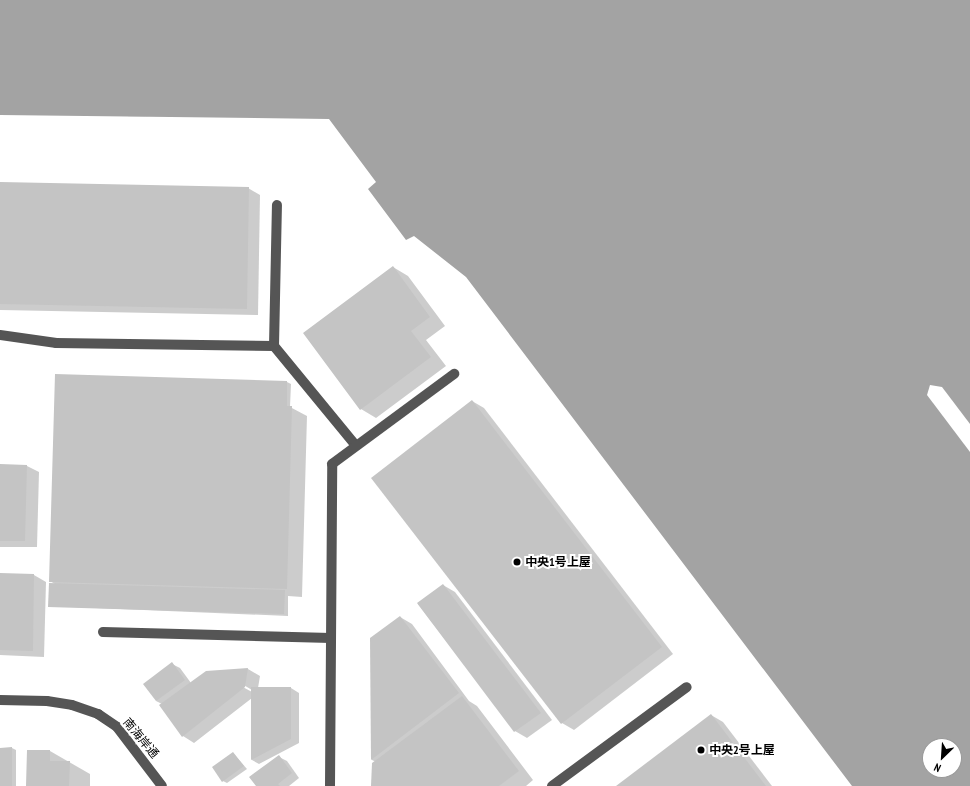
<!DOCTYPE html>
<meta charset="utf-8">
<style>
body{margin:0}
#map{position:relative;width:970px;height:786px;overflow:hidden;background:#fff;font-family:"PT Sans Narrow","Noto Sans JP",sans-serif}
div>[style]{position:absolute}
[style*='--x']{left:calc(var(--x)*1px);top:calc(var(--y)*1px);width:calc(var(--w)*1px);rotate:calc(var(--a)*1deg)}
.water>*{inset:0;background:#a3a3a3}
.pier>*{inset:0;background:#fff}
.shadow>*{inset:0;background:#0003}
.building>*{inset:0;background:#c4c4c4}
.minor>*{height:10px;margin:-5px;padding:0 5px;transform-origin:5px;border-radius:5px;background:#555}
.dots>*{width:11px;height:11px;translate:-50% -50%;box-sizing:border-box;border:2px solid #fff;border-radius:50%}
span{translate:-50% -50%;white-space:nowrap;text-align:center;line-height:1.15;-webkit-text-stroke:4px #fff;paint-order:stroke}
.poi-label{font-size:12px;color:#000;font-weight:700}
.left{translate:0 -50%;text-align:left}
.street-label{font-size:12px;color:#000}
.north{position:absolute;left:922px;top:738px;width:40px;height:40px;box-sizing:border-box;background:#fff;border:1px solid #999;border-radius:50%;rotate:205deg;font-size:11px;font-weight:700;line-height:16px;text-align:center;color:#000}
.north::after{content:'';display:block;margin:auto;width:14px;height:18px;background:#000;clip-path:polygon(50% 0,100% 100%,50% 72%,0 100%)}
</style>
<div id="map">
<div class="water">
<div style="clip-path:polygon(evenodd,0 0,970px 0,970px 786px,852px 786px,466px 277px,414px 236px,406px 240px,368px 189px,376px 182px,329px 119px,0 115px,0 0,930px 746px,954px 746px,954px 770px,930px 770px,930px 746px)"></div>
</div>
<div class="pier">
<div style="clip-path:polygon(930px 385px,942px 387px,970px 424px,970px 452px,927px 395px)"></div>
</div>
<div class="shadow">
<div style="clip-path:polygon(0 183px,248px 188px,260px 195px,258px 315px,0 310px)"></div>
<div style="clip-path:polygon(393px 267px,408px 276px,445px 326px,426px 340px,446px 366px,376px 418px,361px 409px)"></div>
<div style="clip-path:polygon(287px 382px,291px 384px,290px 407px,307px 416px,302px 597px,288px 596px,288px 616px,49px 606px,55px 584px,50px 581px)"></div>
<div style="clip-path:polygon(472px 401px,484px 408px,673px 654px,574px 730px,562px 723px)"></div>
<div style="clip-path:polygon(0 465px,27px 466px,39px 472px,37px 547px,0 547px)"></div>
<div style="clip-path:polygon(0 574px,34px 575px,46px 582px,44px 657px,0 655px)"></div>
<div style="clip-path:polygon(443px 585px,455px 592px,552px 720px,527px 738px,515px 731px,418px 604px)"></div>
<div style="clip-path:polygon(400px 617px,412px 624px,469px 701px,477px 706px,533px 780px,526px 786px,372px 786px,376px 762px,372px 760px,371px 639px)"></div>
<div style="clip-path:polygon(evenodd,172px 664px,180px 668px,191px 683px,206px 672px,248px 669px,260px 676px,258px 688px,291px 688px,299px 693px,299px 743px,259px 764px,252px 760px,252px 698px,194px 743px,183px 736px,162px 704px,156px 701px,172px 664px,242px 684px,252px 690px,252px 692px,241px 686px,242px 684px)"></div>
<div style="clip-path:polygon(711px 715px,723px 722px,772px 786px,618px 786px)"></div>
<div style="clip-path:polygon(12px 748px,16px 750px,16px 786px,0 786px,0 758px)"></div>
<div style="clip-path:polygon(50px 751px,90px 774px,90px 786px,27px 786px)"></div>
<div style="clip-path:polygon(233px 753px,247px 769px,227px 783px,223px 781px)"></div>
<div style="clip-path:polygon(279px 757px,287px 761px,299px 778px,289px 786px,257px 786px)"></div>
</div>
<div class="building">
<div style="clip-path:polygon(0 182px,249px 187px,247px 309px,0 304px)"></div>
<div style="clip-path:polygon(393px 266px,430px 317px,411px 331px,431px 357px,360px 410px,303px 333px)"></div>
<div style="clip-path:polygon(55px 374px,287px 381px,287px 406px,292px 406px,287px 589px,49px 582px)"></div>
<div style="clip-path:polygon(472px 400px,662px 647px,561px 724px,371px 478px)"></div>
<div style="clip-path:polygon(0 464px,27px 465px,25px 541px,0 541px)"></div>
<div style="clip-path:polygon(0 573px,34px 574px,33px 651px,0 650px)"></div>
<div style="clip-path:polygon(49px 583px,285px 590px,284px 614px,48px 607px)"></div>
<div style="clip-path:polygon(443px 584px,541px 713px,514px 732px,417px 603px)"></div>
<div style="clip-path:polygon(400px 616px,459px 693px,371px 760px,370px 638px)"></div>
<div style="clip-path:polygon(172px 662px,185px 680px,156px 701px,143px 684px)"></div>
<div style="clip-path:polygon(248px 668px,245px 687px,182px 737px,159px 705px,206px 671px)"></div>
<div style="clip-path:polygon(251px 687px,291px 687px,291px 739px,251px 760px)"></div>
<div style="clip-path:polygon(462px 696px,519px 771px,499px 786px,371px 786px,372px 763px)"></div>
<div style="clip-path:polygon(711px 714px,766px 786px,616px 786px)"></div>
<div style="clip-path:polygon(12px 747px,12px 786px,0 786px,0 748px)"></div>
<div style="clip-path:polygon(27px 750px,50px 750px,50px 761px,70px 761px,69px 786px,26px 786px)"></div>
<div style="clip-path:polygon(233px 752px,244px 766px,222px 782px,212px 767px)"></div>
<div style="clip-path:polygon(279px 755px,292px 773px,278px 784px,280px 786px,256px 786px,249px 777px)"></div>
</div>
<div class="minor">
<div style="--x:0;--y:335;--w:57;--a:8.1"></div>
<div style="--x:56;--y:343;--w:218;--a:0.8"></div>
<div style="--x:274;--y:346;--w:129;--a:50.6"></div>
<div style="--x:274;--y:346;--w:141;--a:-88.8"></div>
<div style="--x:103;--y:632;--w:228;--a:1.5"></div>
<div style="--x:0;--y:700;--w:47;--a:1.2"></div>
<div style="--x:47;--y:701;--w:25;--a:9"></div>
<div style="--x:72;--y:705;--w:28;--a:19"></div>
<div style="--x:98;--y:714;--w:23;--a:34"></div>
<div style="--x:117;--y:727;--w:74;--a:52.7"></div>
<div style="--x:330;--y:786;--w:322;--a:-89.6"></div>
<div style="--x:332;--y:464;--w:152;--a:-36.4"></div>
<div style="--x:552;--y:786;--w:167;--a:-36.3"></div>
</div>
<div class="dots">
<div style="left:517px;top:562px;background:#000"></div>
<div style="left:701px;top:750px;background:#000"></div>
</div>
<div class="poi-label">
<span class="left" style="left:525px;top:562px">中央1号上屋</span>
<span class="left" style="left:709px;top:750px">中央2号上屋</span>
</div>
<div class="street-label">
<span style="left:141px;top:738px;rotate:50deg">南海岸通</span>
</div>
<div class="north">N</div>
</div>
